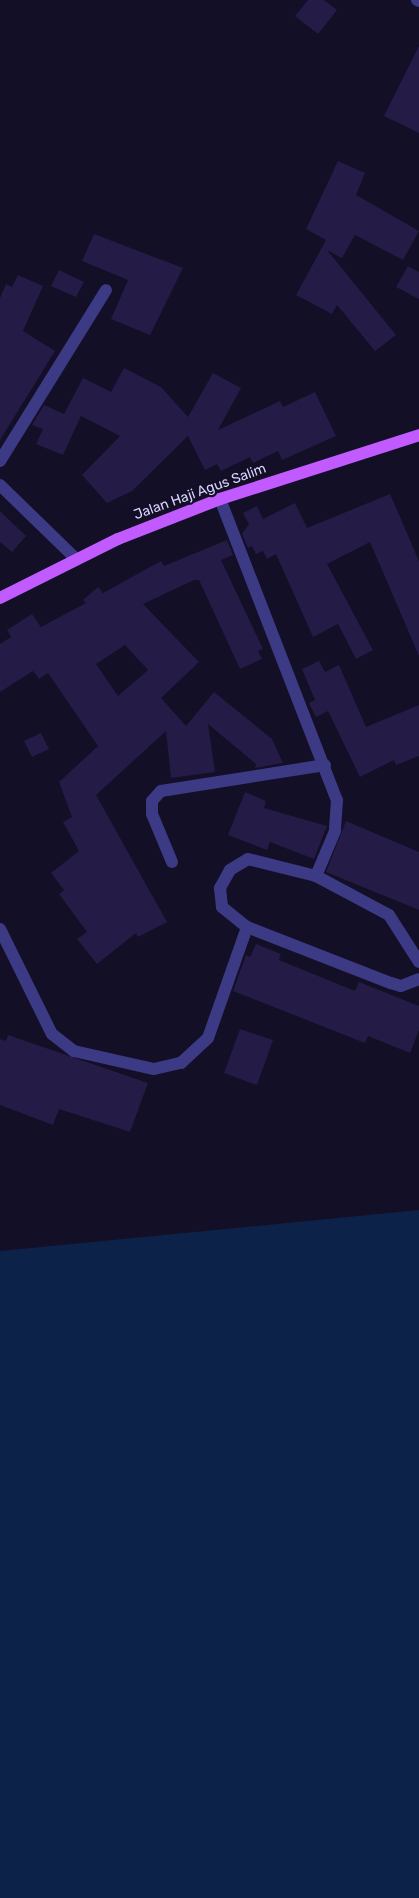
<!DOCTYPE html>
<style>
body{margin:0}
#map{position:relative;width:419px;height:1898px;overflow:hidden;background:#130f26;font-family:Rubik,sans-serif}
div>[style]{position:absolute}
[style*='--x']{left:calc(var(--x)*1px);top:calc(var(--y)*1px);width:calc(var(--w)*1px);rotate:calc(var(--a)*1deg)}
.water>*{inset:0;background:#0c2248}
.building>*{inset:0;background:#241b47}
.minor>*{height:12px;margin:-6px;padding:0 6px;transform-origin:6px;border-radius:6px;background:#3d3a85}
.major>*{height:12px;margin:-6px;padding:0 6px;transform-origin:6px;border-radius:6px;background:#c25bff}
span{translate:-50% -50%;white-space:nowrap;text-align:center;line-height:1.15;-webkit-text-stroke:4.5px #130f26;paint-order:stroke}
.street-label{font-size:14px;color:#d9d4ff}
</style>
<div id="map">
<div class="water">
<div style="clip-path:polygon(419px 1210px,419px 1898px,0 1898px,0 1251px)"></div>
</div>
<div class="building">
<div style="clip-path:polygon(308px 0,324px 0,337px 10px,318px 34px,295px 16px)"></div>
<div style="clip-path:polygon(419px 46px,419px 133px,384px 116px)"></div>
<div style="clip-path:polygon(338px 161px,365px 173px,356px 195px,419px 231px,403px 260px,355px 235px,342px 258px,327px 250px,396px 335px,375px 351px,337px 305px,332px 314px,296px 295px,326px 240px,306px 229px)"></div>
<div style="clip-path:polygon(94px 234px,183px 268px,150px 335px,111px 319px,128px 280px,82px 261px)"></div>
<div style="clip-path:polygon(408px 266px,419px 272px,419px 299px,396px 287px)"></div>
<div style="clip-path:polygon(59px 270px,84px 282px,76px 297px,51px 286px)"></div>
<div style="clip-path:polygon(18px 275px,43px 286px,23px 331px,55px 351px,0 440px,0 298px,6px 284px,12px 287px)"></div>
<div style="clip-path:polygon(124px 368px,161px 387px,188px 417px,213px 373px,241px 388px,218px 430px,280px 401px,283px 407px,315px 392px,336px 436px,282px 460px,278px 451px,253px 463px,250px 457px,221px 471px,217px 464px,205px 470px,188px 436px,132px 491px,107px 503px,82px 475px,120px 436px,81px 416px,63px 455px,36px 444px,43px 429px,32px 425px,44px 405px,64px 414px,83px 378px,111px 392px)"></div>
<div style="clip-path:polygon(390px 494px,419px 561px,419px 656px,370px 542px,327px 564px,373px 650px,356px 659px,338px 624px,313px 637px,276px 554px,267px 559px,263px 551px,256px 554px,252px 546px,248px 548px,242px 534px,249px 524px,243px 513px,257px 506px,263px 519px,295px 503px,307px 528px)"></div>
<div style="clip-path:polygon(0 511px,26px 536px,12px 552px,0 542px)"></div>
<div style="clip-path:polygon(evenodd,227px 540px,233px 555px,221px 560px,263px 649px,258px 651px,262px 659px,240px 669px,199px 580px,194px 580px,143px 604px,199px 662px,161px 698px,186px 726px,214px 692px,272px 739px,283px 763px,255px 768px,256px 764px,208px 724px,215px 772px,171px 778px,166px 731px,96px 795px,167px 922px,138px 937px,136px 933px,97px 964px,77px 939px,87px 932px,59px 894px,64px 890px,51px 873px,79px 851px,63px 822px,72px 817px,59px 782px,98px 746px,48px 673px,39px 679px,33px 671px,0 692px,0 644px,11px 637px,7px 630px,32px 614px,41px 627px,86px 603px,83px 600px,98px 587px,103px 593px,161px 561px,164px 566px,227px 540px,125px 645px,148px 670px,118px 696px,96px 664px,125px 645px)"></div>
<div style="clip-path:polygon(319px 661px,325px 672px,339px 665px,366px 727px,419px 705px,419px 756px,396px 765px,394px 760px,360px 777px,328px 711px,316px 717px,309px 703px,315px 700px,302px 669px)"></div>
<div style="clip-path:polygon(41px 733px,49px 749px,32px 757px,24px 741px)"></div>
<div style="clip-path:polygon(245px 792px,266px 801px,264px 808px,327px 826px,314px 859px,270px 842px,267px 850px,228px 835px)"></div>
<div style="clip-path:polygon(346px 821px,419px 852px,419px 910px,326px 872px)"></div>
<div style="clip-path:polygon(256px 944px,281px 954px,279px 960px,355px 991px,359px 982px,419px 1006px,419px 1030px,410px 1053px,368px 1036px,365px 1043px,233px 991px,246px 955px,250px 957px)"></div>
<div style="clip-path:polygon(240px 1029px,273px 1040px,257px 1085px,224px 1073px)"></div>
<div style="clip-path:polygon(8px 1035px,148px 1083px,130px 1132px,59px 1109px,53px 1125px,0 1105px,0 1039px,6px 1041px)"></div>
</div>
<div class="minor">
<div style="--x:417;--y:0;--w:2;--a:27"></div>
<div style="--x:0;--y:461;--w:201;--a:-58.2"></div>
<div style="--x:0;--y:485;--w:103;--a:44.2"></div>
<div style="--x:220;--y:499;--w:323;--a:68.8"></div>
<div style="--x:337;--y:800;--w:31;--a:94"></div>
<div style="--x:335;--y:831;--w:49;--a:112.9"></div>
<div style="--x:172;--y:862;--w:52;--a:-112.6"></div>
<div style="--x:152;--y:814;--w:13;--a:-90"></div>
<div style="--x:152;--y:801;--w:13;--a:-48"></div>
<div style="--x:161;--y:791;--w:166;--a:-9"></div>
<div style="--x:0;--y:929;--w:117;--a:63.7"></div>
<div style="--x:52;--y:1034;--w:28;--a:38"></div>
<div style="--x:74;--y:1051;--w:82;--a:12.7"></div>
<div style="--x:154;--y:1069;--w:28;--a:-13"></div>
<div style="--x:181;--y:1063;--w:37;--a:-43"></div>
<div style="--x:208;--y:1038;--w:118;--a:-70.6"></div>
<div style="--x:419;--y:962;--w:56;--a:-122.6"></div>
<div style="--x:389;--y:915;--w:83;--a:-151.9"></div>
<div style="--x:316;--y:876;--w:70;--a:-166"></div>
<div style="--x:248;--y:859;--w:21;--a:149"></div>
<div style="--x:230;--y:870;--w:21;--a:119"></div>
<div style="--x:220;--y:888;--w:19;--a:84"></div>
<div style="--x:222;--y:907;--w:32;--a:39"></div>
<div style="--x:247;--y:927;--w:155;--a:21.3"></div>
<div style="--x:391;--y:983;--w:10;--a:17"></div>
<div style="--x:401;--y:986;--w:19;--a:-21"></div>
</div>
<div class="major">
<div style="--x:0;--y:598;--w:132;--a:-26.6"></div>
<div style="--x:118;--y:539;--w:110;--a:-21.4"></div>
<div style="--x:220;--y:499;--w:209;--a:-17.8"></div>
</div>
<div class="street-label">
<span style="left:200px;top:492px;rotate:-20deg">Jalan Haji Agus Salim</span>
</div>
</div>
